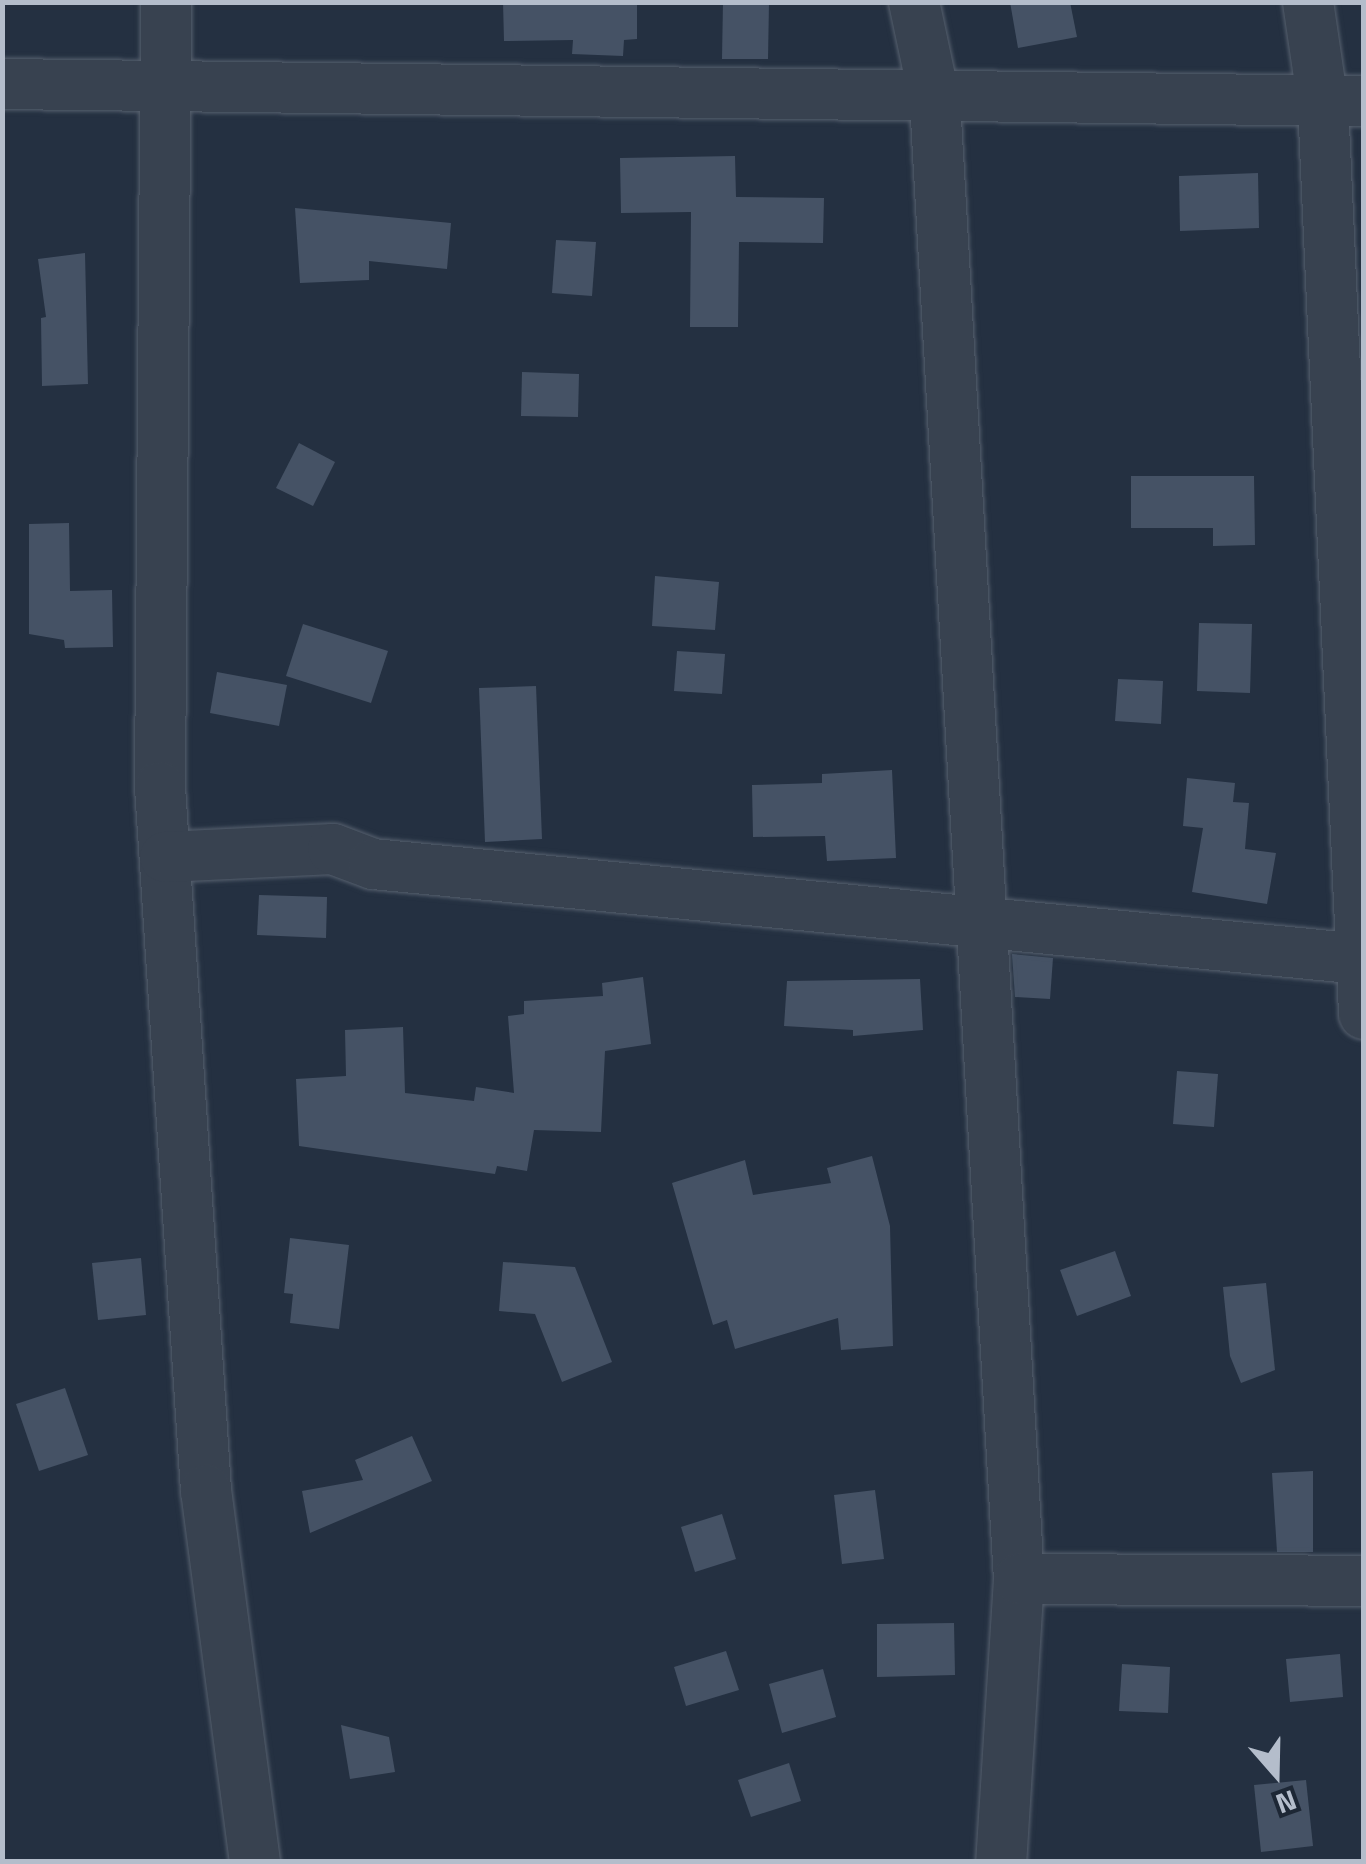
<!DOCTYPE html>
<style>
body{margin:0}
#map{position:relative;width:1366px;height:1864px;overflow:hidden;background:#243041;font-family:"Titillium Web",sans-serif}
div>[style]{position:absolute}
[style*='--x']{left:calc(var(--x)*1px);top:calc(var(--y)*1px);width:calc(var(--w)*1px);rotate:calc(var(--a)*1deg)}
.building>*{inset:0;background:#455265}
.roads{filter:drop-shadow(0 0 2px #56606e) drop-shadow(0 0 2px #56606e)}
.street>*{height:50px;margin:-25px;padding:0 25px;transform-origin:25px;border-radius:25px;background:#384250}
span{translate:-50% -50%;white-space:nowrap;text-align:center;line-height:1.15;-webkit-text-stroke:8px #1d2735;paint-order:stroke}
.frame{position:absolute;inset:0;border:5px solid #b4bdcb;pointer-events:none}
.north{position:absolute;left:1226px;top:1724px;width:100px;height:100px;-webkit-text-stroke:8px #1d2735;paint-order:stroke;rotate:160deg;font-size:28px;font-weight:700;line-height:40px;text-align:center;color:#b4bdcb}
.north::after{content:'';display:block;margin:auto;width:35px;height:45px;background:#b4bdcb;clip-path:polygon(50% 0,100% 100%,50% 72%,0 100%)}
</style>
<div id="map">
<div class="building">
<div style="clip-path:polygon(503px 2px,637px 2px,637px 39px,624px 40px,623px 56px,572px 54px,573px 40px,504px 41px)"></div>
<div style="clip-path:polygon(723px 2px,769px 2px,768px 59px,722px 59px)"></div>
<div style="clip-path:polygon(1010px 2px,1070px 2px,1077px 37px,1018px 48px)"></div>
<div style="clip-path:polygon(735px 156px,736px 197px,824px 198px,823px 243px,739px 242px,738px 327px,690px 327px,691px 212px,621px 213px,620px 158px)"></div>
<div style="clip-path:polygon(1258px 173px,1259px 228px,1180px 231px,1179px 176px)"></div>
<div style="clip-path:polygon(295px 208px,451px 223px,447px 269px,369px 261px,369px 280px,300px 283px)"></div>
<div style="clip-path:polygon(556px 240px,596px 242px,592px 296px,552px 293px)"></div>
<div style="clip-path:polygon(85px 253px,88px 384px,42px 386px,41px 318px,46px 317px,38px 259px)"></div>
<div style="clip-path:polygon(522px 372px,579px 374px,578px 417px,521px 416px)"></div>
<div style="clip-path:polygon(299px 443px,335px 462px,313px 506px,276px 488px)"></div>
<div style="clip-path:polygon(1131px 476px,1254px 476px,1255px 545px,1213px 546px,1213px 528px,1131px 528px)"></div>
<div style="clip-path:polygon(69px 523px,70px 591px,112px 590px,113px 647px,65px 648px,64px 640px,29px 634px,29px 524px)"></div>
<div style="clip-path:polygon(655px 576px,719px 582px,715px 630px,652px 626px)"></div>
<div style="clip-path:polygon(1199px 623px,1252px 624px,1250px 693px,1197px 691px)"></div>
<div style="clip-path:polygon(303px 624px,388px 651px,371px 703px,286px 676px)"></div>
<div style="clip-path:polygon(677px 651px,725px 654px,722px 694px,674px 691px)"></div>
<div style="clip-path:polygon(217px 672px,287px 685px,279px 726px,210px 713px)"></div>
<div style="clip-path:polygon(1118px 679px,1163px 681px,1161px 724px,1115px 721px)"></div>
<div style="clip-path:polygon(536px 686px,542px 839px,485px 842px,479px 688px)"></div>
<div style="clip-path:polygon(892px 770px,896px 858px,827px 861px,825px 836px,753px 837px,752px 785px,822px 783px,822px 774px)"></div>
<div style="clip-path:polygon(1187px 778px,1235px 783px,1233px 802px,1249px 803px,1245px 849px,1276px 853px,1267px 904px,1192px 892px,1203px 828px,1183px 826px)"></div>
<div style="clip-path:polygon(259px 895px,327px 897px,326px 938px,257px 935px)"></div>
<div style="clip-path:polygon(1012px 954px,1053px 958px,1050px 999px,1015px 997px)"></div>
<div style="clip-path:polygon(643px 977px,651px 1044px,605px 1051px,601px 1132px,534px 1130px,527px 1171px,497px 1166px,495px 1174px,299px 1146px,296px 1079px,346px 1076px,345px 1030px,403px 1027px,405px 1093px,474px 1101px,476px 1087px,514px 1093px,508px 1016px,524px 1014px,524px 1001px,603px 996px,602px 983px)"></div>
<div style="clip-path:polygon(920px 979px,923px 1030px,853px 1036px,853px 1030px,784px 1026px,787px 981px)"></div>
<div style="clip-path:polygon(1177px 1071px,1218px 1074px,1214px 1127px,1173px 1124px)"></div>
<div style="clip-path:polygon(872px 1156px,890px 1226px,893px 1346px,841px 1350px,838px 1318px,735px 1349px,727px 1320px,713px 1325px,672px 1183px,745px 1160px,753px 1195px,831px 1183px,827px 1168px)"></div>
<div style="clip-path:polygon(290px 1238px,349px 1245px,339px 1329px,290px 1323px,293px 1294px,284px 1293px)"></div>
<div style="clip-path:polygon(1115px 1251px,1131px 1296px,1077px 1316px,1060px 1270px)"></div>
<div style="clip-path:polygon(141px 1258px,146px 1315px,98px 1320px,92px 1263px)"></div>
<div style="clip-path:polygon(503px 1262px,575px 1267px,612px 1362px,562px 1382px,535px 1314px,499px 1311px)"></div>
<div style="clip-path:polygon(1266px 1283px,1275px 1370px,1241px 1383px,1230px 1356px,1223px 1287px)"></div>
<div style="clip-path:polygon(65px 1388px,88px 1455px,39px 1471px,16px 1404px)"></div>
<div style="clip-path:polygon(412px 1436px,432px 1481px,310px 1533px,302px 1491px,363px 1480px,355px 1460px)"></div>
<div style="clip-path:polygon(1313px 1471px,1313px 1552px,1277px 1552px,1272px 1473px)"></div>
<div style="clip-path:polygon(875px 1490px,884px 1559px,842px 1564px,834px 1495px)"></div>
<div style="clip-path:polygon(722px 1514px,736px 1559px,695px 1572px,681px 1527px)"></div>
<div style="clip-path:polygon(954px 1623px,955px 1675px,877px 1677px,877px 1624px)"></div>
<div style="clip-path:polygon(726px 1651px,739px 1690px,686px 1706px,674px 1667px)"></div>
<div style="clip-path:polygon(1340px 1654px,1343px 1697px,1290px 1702px,1286px 1659px)"></div>
<div style="clip-path:polygon(1122px 1664px,1170px 1667px,1168px 1713px,1119px 1711px)"></div>
<div style="clip-path:polygon(823px 1669px,836px 1717px,782px 1733px,769px 1684px)"></div>
<div style="clip-path:polygon(341px 1725px,389px 1737px,395px 1772px,350px 1779px)"></div>
<div style="clip-path:polygon(789px 1763px,801px 1801px,751px 1817px,738px 1780px)"></div>
<div style="clip-path:polygon(1306px 1780px,1313px 1846px,1261px 1852px,1254px 1785px)"></div>
</div>
<div class="roads">
<div class="street">
<div style="--x:166;--y:2;--w:785;--a:90.44"></div>
<div style="--x:160;--y:787;--w:705;--a:86.26"></div>
<div style="--x:206;--y:1490;--w:375;--a:82.5"></div>
<div style="--x:914;--y:2;--w:101;--a:78"></div>
<div style="--x:935;--y:101;--w:1480;--a:86.75"></div>
<div style="--x:1019;--y:1579;--w:284;--a:93.6"></div>
<div style="--x:1308;--y:2;--w:102;--a:81.6"></div>
<div style="--x:1323;--y:103;--w:912;--a:87.42"></div>
<div style="--x:2;--y:84;--w:1362;--a:0.72"></div>
<div style="--x:165;--y:857;--w:168;--a:-2.7"></div>
<div style="--x:333;--y:849;--w:43;--a:20.6"></div>
<div style="--x:373;--y:864;--w:993;--a:5.49"></div>
<div style="--x:1019;--y:1579;--w:345;--a:0.3"></div>
</div>
</div>
<div class="frame"></div>
<div class="north">N</div>
</div>
